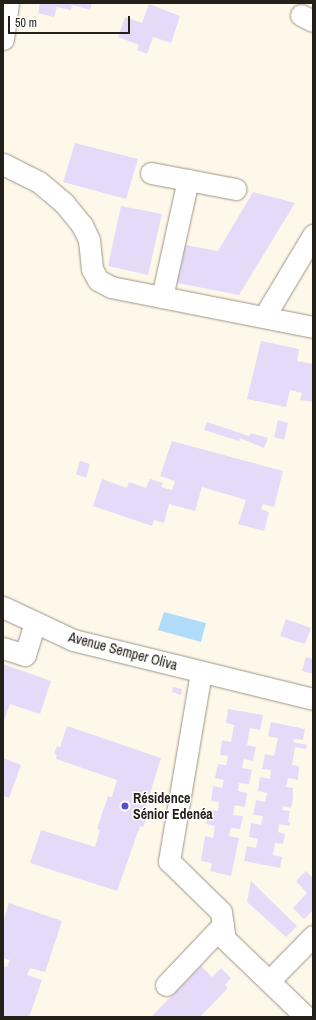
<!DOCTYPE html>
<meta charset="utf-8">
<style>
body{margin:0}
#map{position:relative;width:316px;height:1020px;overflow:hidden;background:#fef8ea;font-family:"Archivo Narrow",sans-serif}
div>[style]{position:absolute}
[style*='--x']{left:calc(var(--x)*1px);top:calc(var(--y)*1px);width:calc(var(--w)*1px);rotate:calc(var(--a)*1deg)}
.water>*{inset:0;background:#b0dcfa}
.building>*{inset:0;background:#e5dbf8}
.roads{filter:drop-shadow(0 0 1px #9d9586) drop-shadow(0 0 1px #9d9586)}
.minor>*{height:21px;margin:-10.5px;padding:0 10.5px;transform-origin:10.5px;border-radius:10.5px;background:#fff}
.dots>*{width:11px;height:11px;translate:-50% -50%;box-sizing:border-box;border:2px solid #fff;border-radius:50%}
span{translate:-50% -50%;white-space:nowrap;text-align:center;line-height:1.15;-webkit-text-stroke:3px #fff;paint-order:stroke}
.street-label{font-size:14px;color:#23201a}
.poi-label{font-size:14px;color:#23201a;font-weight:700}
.left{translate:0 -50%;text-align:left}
.frame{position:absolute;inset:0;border:4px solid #23201a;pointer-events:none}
.scale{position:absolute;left:8px;top:16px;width:122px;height:18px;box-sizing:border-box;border:2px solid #23201a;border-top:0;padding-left:5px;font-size:12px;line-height:14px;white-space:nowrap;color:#23201a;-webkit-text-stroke:3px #fff;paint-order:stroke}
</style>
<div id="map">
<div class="water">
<div style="clip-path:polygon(164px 612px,206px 623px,201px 642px,158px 630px)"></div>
</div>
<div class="building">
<div style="clip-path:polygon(40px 3px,92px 3px,90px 10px,72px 5px,71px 10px,57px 7px,54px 17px,38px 13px)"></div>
<div style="clip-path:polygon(149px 4px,180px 16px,171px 43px,153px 37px,147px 54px,137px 50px,139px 45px,118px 37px,125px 17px,142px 23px)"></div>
<div style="clip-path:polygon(75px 143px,138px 159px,126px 199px,63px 182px)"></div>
<div style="clip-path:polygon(253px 192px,295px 203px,239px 295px,177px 283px,185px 245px,218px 251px)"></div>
<div style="clip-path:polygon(121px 206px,162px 214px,148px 275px,108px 266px)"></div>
<div style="clip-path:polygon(261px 341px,299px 349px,297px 361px,313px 364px,313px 402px,300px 400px,302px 393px,290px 390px,286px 407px,247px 399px)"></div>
<div style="clip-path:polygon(278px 420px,288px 423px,284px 440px,274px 437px)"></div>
<div style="clip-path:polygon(207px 422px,249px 436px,251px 433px,268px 438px,264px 448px,240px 438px,239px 441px,204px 430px)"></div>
<div style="clip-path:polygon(172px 441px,283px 471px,274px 507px,263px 504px,261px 509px,269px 512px,264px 531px,238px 524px,246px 500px,202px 487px,195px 511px,169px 504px,164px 523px,154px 520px,152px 526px,93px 506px,102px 479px,127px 488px,129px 482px,146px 488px,150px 479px,163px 483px,161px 487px,172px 490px,175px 481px,160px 476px)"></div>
<div style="clip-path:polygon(80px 461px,90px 464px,86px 478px,76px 474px)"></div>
<div style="clip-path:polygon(286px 619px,311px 628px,305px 644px,280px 636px)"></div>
<div style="clip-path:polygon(306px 657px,313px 659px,313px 674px,302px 671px)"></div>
<div style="clip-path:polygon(3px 664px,51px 681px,40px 714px,10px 704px,3px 723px)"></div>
<div style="clip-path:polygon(173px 687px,182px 689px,181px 695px,172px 692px)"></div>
<div style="clip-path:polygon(228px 709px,263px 715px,260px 730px,250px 728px,247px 745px,256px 747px,253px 761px,244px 759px,242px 768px,252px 770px,249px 784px,239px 783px,238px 791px,247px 793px,245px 807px,235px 805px,233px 815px,243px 816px,240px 829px,231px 828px,229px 836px,239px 838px,231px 876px,210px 871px,212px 863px,201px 861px,205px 836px,213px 838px,215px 826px,206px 824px,209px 810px,218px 811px,219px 802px,211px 801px,213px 786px,222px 788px,224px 780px,215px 778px,218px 764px,226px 765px,228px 756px,220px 755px,222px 740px,231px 742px,234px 725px,226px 723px)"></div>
<div style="clip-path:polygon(271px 722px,305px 729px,303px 740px,294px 739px,293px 742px,307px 745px,306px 749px,295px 747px,292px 765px,299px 766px,298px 780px,288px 778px,286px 787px,293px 788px,293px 799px,291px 808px,283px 806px,282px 810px,290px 811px,288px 822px,290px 822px,290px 826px,279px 824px,278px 832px,285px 834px,283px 844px,275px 843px,273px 855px,282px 857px,280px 868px,244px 861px,247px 846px,256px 848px,258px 839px,249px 837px,251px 823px,261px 825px,263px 816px,253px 815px,256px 800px,265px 802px,267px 793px,258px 791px,260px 777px,270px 779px,271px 770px,262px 769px,265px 754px,274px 756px,278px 738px,268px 736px)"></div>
<div style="clip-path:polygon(67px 726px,161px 758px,143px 816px,147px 818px,143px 827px,140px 826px,117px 891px,30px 863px,41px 830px,95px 847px,100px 830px,97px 829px,108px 796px,112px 797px,117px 780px,56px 759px,57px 755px,54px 754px,57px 746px,60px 747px)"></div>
<div style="clip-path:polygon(3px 758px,21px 765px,9px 798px,3px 796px)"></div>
<div style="clip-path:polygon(306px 871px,313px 878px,313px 910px,304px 919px,293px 908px,307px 893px,296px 881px)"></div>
<div style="clip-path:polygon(251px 881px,297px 926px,286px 937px,247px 902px)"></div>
<div style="clip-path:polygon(9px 903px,62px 921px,45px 972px,30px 968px,27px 975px,42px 980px,29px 1017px,3px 1017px,3px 966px,7px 967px,10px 960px,3px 958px,3px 921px)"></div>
<div style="clip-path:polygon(201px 966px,212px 977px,221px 968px,231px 978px,225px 985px,228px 988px,200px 1017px,151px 1017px)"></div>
</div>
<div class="roads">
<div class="minor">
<div style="--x:301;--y:15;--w:13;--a:27"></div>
<div style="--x:3;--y:39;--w:36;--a:-82"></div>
<div style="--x:3;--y:164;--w:40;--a:26.6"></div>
<div style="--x:39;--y:182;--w:33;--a:40"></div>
<div style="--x:64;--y:203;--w:28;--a:51"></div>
<div style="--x:82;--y:225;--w:17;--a:65"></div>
<div style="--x:89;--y:240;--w:29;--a:84"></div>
<div style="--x:92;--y:269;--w:13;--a:61"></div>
<div style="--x:98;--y:280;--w:15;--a:28"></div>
<div style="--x:111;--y:287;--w:206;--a:11.2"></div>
<div style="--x:151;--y:173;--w:86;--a:10.7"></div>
<div style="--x:162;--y:297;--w:120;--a:-77.5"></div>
<div style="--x:264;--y:317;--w:96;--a:-59.1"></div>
<div style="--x:3;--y:607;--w:77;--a:25.2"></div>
<div style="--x:73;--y:640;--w:247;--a:13.8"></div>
<div style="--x:3;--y:648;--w:23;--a:18"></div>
<div style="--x:25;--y:655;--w:34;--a:-73"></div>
<div style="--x:201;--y:672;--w:192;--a:99.6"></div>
<div style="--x:169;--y:861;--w:73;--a:44.4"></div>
<div style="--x:221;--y:912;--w:27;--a:82"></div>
<div style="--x:225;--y:939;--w:112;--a:43.9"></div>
<div style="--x:269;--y:981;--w:63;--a:-45.6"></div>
<div style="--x:166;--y:985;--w:83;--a:-46.5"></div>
</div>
</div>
<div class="dots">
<div style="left:125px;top:806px;background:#5751c9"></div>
</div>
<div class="street-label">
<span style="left:123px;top:651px;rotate:15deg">Avenue Semper Oliva</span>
</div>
<div class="poi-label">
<span class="left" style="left:133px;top:806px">Résidence<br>Sénior Edenéa</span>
</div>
<div class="frame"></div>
<div class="scale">50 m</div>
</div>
